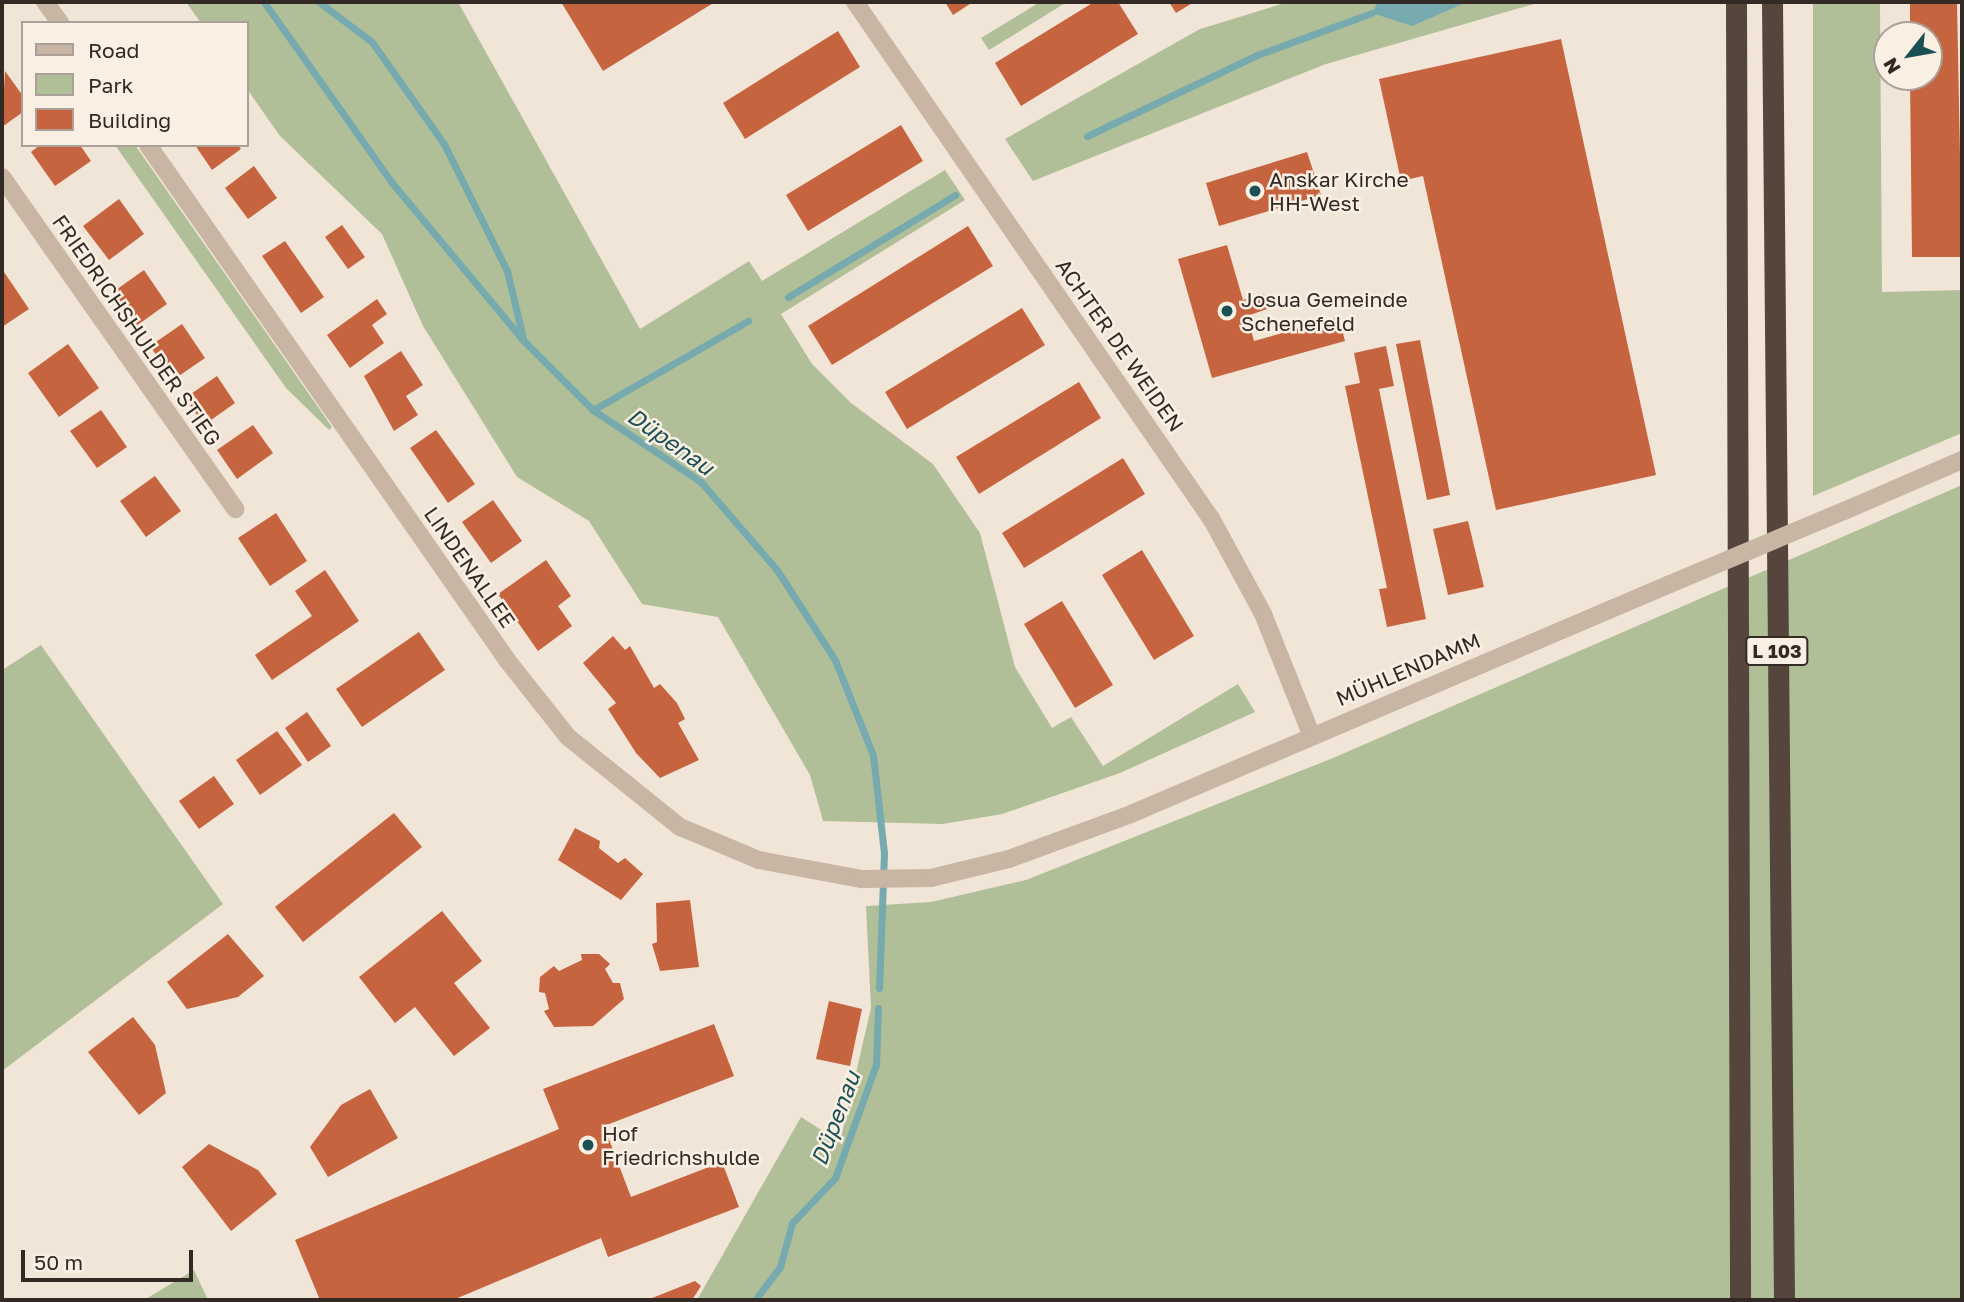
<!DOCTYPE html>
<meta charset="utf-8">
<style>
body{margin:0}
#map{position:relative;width:1964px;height:1302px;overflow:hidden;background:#f1e5d7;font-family:"Golos Text",sans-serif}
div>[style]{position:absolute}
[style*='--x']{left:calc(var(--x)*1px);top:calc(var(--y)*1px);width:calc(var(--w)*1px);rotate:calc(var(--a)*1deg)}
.green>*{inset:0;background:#b1bf98}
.water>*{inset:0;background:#76aaae}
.stream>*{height:7px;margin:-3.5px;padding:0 3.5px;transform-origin:3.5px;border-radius:3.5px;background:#76aaae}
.building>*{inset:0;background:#c66440}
.minor>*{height:18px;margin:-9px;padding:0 9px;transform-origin:9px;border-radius:9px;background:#c9b5a4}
.highway>*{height:21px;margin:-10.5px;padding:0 10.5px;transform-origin:10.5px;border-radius:10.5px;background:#55453c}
.minor-bridge>*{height:18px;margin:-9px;padding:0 9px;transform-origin:9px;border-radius:9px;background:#c9b5a4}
.dots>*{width:19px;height:19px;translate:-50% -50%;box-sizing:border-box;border:4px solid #f9efe3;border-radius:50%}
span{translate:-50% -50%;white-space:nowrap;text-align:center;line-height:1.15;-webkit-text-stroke:5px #f9efe3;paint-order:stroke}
.shield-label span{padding:2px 5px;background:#f9efe3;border:2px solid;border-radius:5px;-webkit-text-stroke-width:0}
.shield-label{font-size:19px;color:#342a25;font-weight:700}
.poi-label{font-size:21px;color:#342a25}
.left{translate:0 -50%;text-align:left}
.street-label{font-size:21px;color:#342a25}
.water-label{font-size:23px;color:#1b5055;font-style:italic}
.frame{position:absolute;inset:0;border:4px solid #342a25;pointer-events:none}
.legend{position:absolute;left:21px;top:21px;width:228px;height:126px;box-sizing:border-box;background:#f9efe3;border:2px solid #aaa097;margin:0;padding:9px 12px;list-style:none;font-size:21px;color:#342a25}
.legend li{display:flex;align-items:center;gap:14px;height:35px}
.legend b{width:35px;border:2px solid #aaa097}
.north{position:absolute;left:1873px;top:21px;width:70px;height:70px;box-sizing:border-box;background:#f9efe3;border:2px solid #aaa097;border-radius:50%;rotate:239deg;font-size:19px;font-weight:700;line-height:28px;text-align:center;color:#342a25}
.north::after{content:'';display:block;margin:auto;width:24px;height:32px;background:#1b5055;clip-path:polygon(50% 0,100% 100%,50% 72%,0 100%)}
.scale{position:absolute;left:21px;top:1250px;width:172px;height:32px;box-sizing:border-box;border:4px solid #342a25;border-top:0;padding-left:9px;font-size:21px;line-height:24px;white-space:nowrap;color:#342a25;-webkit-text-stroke:5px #f9efe3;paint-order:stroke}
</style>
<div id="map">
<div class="green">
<div style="clip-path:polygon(186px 2px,458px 2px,640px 329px,749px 261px,762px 281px,945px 170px,965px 200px,781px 314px,812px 364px,851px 403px,933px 464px,980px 533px,1015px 667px,1052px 728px,1071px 717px,1103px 766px,1238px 684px,1255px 712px,1120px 773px,1002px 814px,943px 824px,823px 821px,810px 775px,718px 617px,642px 604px,589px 521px,517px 477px,423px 326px,382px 234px,280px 136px,247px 89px,247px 23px,201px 23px)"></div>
<div style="clip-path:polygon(1040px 2px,1067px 2px,989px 50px,981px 38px)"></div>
<div style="clip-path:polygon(1288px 2px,1541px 2px,1326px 64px,1033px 181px,1005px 139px,1200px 29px)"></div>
<div style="clip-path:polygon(1813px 2px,1880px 2px,1882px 292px,1962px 290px,1962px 433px,1813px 496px)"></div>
<div style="clip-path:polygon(115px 145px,135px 145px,332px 427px,329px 430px,286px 388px)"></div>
<div style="clip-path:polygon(1962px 485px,1962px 1300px,697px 1300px,801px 1117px,840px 1142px,871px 1008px,866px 906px,931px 902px,1026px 880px,1333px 758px)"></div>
<div style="clip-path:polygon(41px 645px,223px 904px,2px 1071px,2px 670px)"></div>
<div style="clip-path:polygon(194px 1270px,208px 1300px,144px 1300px)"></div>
</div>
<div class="water">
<div style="clip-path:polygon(1378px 2px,1467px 2px,1412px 26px,1372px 13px)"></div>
</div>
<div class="stream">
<div style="--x:264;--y:2;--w:223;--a:54.7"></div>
<div style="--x:393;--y:184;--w:204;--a:50.2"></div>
<div style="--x:524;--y:341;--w:98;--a:45"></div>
<div style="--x:593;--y:410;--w:130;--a:33.7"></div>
<div style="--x:701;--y:482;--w:116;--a:49.2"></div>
<div style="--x:777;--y:570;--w:107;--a:57.2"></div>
<div style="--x:835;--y:660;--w:102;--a:68.2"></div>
<div style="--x:873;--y:755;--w:99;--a:83.6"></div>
<div style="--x:884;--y:853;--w:135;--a:92.1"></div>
<div style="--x:319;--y:2;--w:66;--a:37"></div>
<div style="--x:372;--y:42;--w:125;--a:54.8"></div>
<div style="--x:444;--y:144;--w:142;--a:63.6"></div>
<div style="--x:507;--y:271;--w:69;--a:76.6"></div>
<div style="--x:1087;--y:136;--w:188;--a:-25.5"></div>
<div style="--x:1257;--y:55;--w:122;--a:-20.1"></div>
<div style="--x:788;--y:297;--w:196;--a:-31.4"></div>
<div style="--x:593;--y:410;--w:179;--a:-29.9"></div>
<div style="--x:755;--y:1300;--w:41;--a:-52.9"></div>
<div style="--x:780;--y:1267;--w:46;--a:-74.7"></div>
<div style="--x:792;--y:1223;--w:62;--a:-46.3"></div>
<div style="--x:835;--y:1178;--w:120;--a:-70.1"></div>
<div style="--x:876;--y:1065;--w:57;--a:-88"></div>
</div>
<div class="building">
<div style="clip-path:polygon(561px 2px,715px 2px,603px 71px)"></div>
<div style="clip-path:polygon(945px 2px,973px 2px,953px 15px)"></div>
<div style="clip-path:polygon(1094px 2px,1118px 2px,1138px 34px,1021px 106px,995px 63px)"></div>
<div style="clip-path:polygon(1169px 2px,1194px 2px,1176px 13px)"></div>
<div style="clip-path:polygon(1910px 2px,1957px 2px,1962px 257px,1912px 257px,1910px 77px,1929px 77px,1929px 35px,1910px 35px)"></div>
<div style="clip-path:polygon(838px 31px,860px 67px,745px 139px,723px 103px)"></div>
<div style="clip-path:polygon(1561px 39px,1656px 475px,1496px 510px,1423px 176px,1401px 181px,1379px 79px)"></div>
<div style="clip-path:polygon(5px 71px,23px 96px,23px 112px,2px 127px)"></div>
<div style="clip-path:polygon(901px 125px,923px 161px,808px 231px,786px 195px)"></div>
<div style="clip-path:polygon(40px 145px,80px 145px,91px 161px,55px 186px,31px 152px)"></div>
<div style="clip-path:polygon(195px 145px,238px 145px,241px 149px,212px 170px)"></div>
<div style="clip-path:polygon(1307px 152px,1321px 195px,1219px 226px,1206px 183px)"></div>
<div style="clip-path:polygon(254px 166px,277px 198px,248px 219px,225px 188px)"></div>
<div style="clip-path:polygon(119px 199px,144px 234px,109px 260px,83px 226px)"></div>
<div style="clip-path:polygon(342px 225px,365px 257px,348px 269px,325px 237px)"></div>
<div style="clip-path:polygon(968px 226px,993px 266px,832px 365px,808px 326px)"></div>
<div style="clip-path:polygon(285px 241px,324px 297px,301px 313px,262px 256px)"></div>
<div style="clip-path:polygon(1227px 245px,1243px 300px,1264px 294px,1267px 309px,1247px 316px,1254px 341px,1339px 317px,1345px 341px,1212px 378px,1178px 259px)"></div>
<div style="clip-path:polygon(2px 269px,29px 309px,2px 327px)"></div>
<div style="clip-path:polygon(144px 270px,167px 304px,136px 326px,113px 292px)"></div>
<div style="clip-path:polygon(377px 299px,387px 314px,372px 325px,384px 343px,350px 368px,327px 335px)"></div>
<div style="clip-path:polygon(1022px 308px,1045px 345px,907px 429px,885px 392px)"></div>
<div style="clip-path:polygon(182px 324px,205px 358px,173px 380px,150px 346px)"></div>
<div style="clip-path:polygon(1420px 340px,1450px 495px,1427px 500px,1396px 344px)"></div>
<div style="clip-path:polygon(68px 344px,99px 388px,59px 417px,28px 373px)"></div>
<div style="clip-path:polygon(1386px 346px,1394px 386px,1379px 389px,1426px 619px,1387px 627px,1379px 589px,1387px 588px,1345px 386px,1360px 383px,1354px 353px)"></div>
<div style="clip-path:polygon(401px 351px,423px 385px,406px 396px,418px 415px,394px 431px,364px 376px)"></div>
<div style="clip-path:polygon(217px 376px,235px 403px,204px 425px,185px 398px)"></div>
<div style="clip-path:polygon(1079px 382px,1101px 418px,979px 494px,956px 457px)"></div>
<div style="clip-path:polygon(101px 410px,127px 447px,97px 468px,70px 431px)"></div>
<div style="clip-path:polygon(253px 425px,273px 453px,237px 479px,217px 450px)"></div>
<div style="clip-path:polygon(436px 430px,475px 484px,448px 503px,410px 448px)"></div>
<div style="clip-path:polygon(1123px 458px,1145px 494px,1024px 568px,1002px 533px)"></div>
<div style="clip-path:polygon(155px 476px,181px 511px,146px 537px,120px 501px)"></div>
<div style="clip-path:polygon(493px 500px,522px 541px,491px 563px,462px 522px)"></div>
<div style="clip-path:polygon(276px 513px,307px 561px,270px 586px,238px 538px)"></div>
<div style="clip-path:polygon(1468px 521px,1484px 587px,1448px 595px,1433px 529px)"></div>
<div style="clip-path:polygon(1142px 550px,1194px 636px,1154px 660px,1102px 575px)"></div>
<div style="clip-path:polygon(546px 560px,571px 596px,558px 606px,572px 626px,538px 651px,498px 594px)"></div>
<div style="clip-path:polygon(325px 570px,359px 621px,272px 680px,255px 655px,312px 616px,295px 591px)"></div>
<div style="clip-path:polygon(1062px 601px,1113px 685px,1075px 708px,1024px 624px)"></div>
<div style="clip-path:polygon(419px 632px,445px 670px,362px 727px,336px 689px)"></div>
<div style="clip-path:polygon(613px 636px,625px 650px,630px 646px,654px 688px,660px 684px,677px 703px,685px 719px,678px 723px,699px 760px,660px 778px,636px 753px,608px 709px,616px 703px,583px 663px)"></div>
<div style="clip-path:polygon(307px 712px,331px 746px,308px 762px,285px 728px)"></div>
<div style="clip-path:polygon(277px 731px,302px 765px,260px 795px,236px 760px)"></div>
<div style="clip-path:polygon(214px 776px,234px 804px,199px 829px,179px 801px)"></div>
<div style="clip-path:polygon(394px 813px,422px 847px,303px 942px,275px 907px)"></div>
<div style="clip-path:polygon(575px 828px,600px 841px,599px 848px,618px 863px,625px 858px,643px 874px,621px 900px,558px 860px)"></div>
<div style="clip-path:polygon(690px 900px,699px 967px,660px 971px,652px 944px,657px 942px,656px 903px)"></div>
<div style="clip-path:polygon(442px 911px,482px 961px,454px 983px,490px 1028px,454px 1056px,415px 1007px,395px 1023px,359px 977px)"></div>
<div style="clip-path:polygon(228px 934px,264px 976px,238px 997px,187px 1009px,167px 982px)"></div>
<div style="clip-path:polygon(581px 954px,599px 954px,610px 964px,605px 969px,613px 983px,620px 983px,624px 999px,593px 1026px,554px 1027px,544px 1011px,549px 1009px,545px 993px,539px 992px,540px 977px,554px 966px,559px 971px,582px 960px)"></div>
<div style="clip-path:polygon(829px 1001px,862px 1009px,850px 1066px,816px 1059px)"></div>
<div style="clip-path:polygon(133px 1017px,155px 1045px,166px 1093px,139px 1115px,88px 1052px)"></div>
<div style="clip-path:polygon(714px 1024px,734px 1076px,604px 1126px,631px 1197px,722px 1162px,739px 1207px,608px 1257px,601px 1238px,453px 1300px,320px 1300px,295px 1240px,559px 1129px,543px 1089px)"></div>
<div style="clip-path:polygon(370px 1089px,398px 1138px,328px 1177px,310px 1147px,341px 1105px)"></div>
<div style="clip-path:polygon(209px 1144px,258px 1170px,277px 1194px,231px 1231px,182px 1167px)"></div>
<div style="clip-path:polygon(695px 1281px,701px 1286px,692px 1300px,647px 1300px)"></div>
</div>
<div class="minor">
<div style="--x:45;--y:2;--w:26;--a:54"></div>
<div style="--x:855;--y:2;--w:629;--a:55.43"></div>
<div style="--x:1212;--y:520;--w:107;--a:61.5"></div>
<div style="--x:1263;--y:614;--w:129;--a:68.2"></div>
<div style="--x:148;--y:145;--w:628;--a:55.12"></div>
<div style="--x:507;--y:660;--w:98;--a:51.6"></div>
<div style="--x:568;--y:737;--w:144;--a:38.8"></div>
<div style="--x:680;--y:827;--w:86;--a:22.7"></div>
<div style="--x:759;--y:860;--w:105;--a:10.5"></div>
<div style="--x:862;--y:879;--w:69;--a:-0.8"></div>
<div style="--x:931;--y:878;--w:80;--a:-13.7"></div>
<div style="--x:1009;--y:859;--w:130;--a:-20.2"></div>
<div style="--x:1131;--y:814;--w:586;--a:-23.11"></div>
<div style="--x:2;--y:177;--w:406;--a:54.9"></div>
<div style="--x:1844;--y:511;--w:129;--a:-23.4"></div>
</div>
<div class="highway">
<div style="--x:1736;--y:2;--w:1298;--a:89.82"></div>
<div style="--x:1772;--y:2;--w:1298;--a:89.47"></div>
</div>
<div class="minor-bridge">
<div style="--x:1670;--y:584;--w:189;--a:-22.8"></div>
</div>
<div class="dots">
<div style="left:1255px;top:191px;background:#1b5055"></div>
<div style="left:1227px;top:311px;background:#1b5055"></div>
<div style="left:588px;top:1145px;background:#1b5055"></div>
</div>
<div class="shield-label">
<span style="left:1777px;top:651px">L 103</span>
</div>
<div class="poi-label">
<span class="left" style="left:1269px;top:191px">Anskar Kirche<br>HH-West</span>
<span class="left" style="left:1241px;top:311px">Josua Gemeinde<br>Schenefeld</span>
<span class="left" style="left:602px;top:1145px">Hof<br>Friedrichshulde</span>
</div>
<div class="street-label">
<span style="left:137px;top:330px;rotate:55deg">FRIEDRICHSHULDER STIEG</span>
<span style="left:1120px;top:345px;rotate:55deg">ACHTER DE WEIDEN</span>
<span style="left:470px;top:567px;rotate:55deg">LINDENALLEE</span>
<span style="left:1408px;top:669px;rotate:-23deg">MÜHLENDAMM</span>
</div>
<div class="water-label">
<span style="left:671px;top:441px;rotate:35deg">Düpenau</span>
<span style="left:835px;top:1118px;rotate:-69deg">Düpenau</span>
</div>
<div class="frame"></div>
<ul class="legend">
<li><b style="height:9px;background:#c9b5a4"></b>Road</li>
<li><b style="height:19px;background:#b1bf98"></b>Park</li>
<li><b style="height:19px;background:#c66440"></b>Building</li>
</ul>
<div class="north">N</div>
<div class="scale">50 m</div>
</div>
